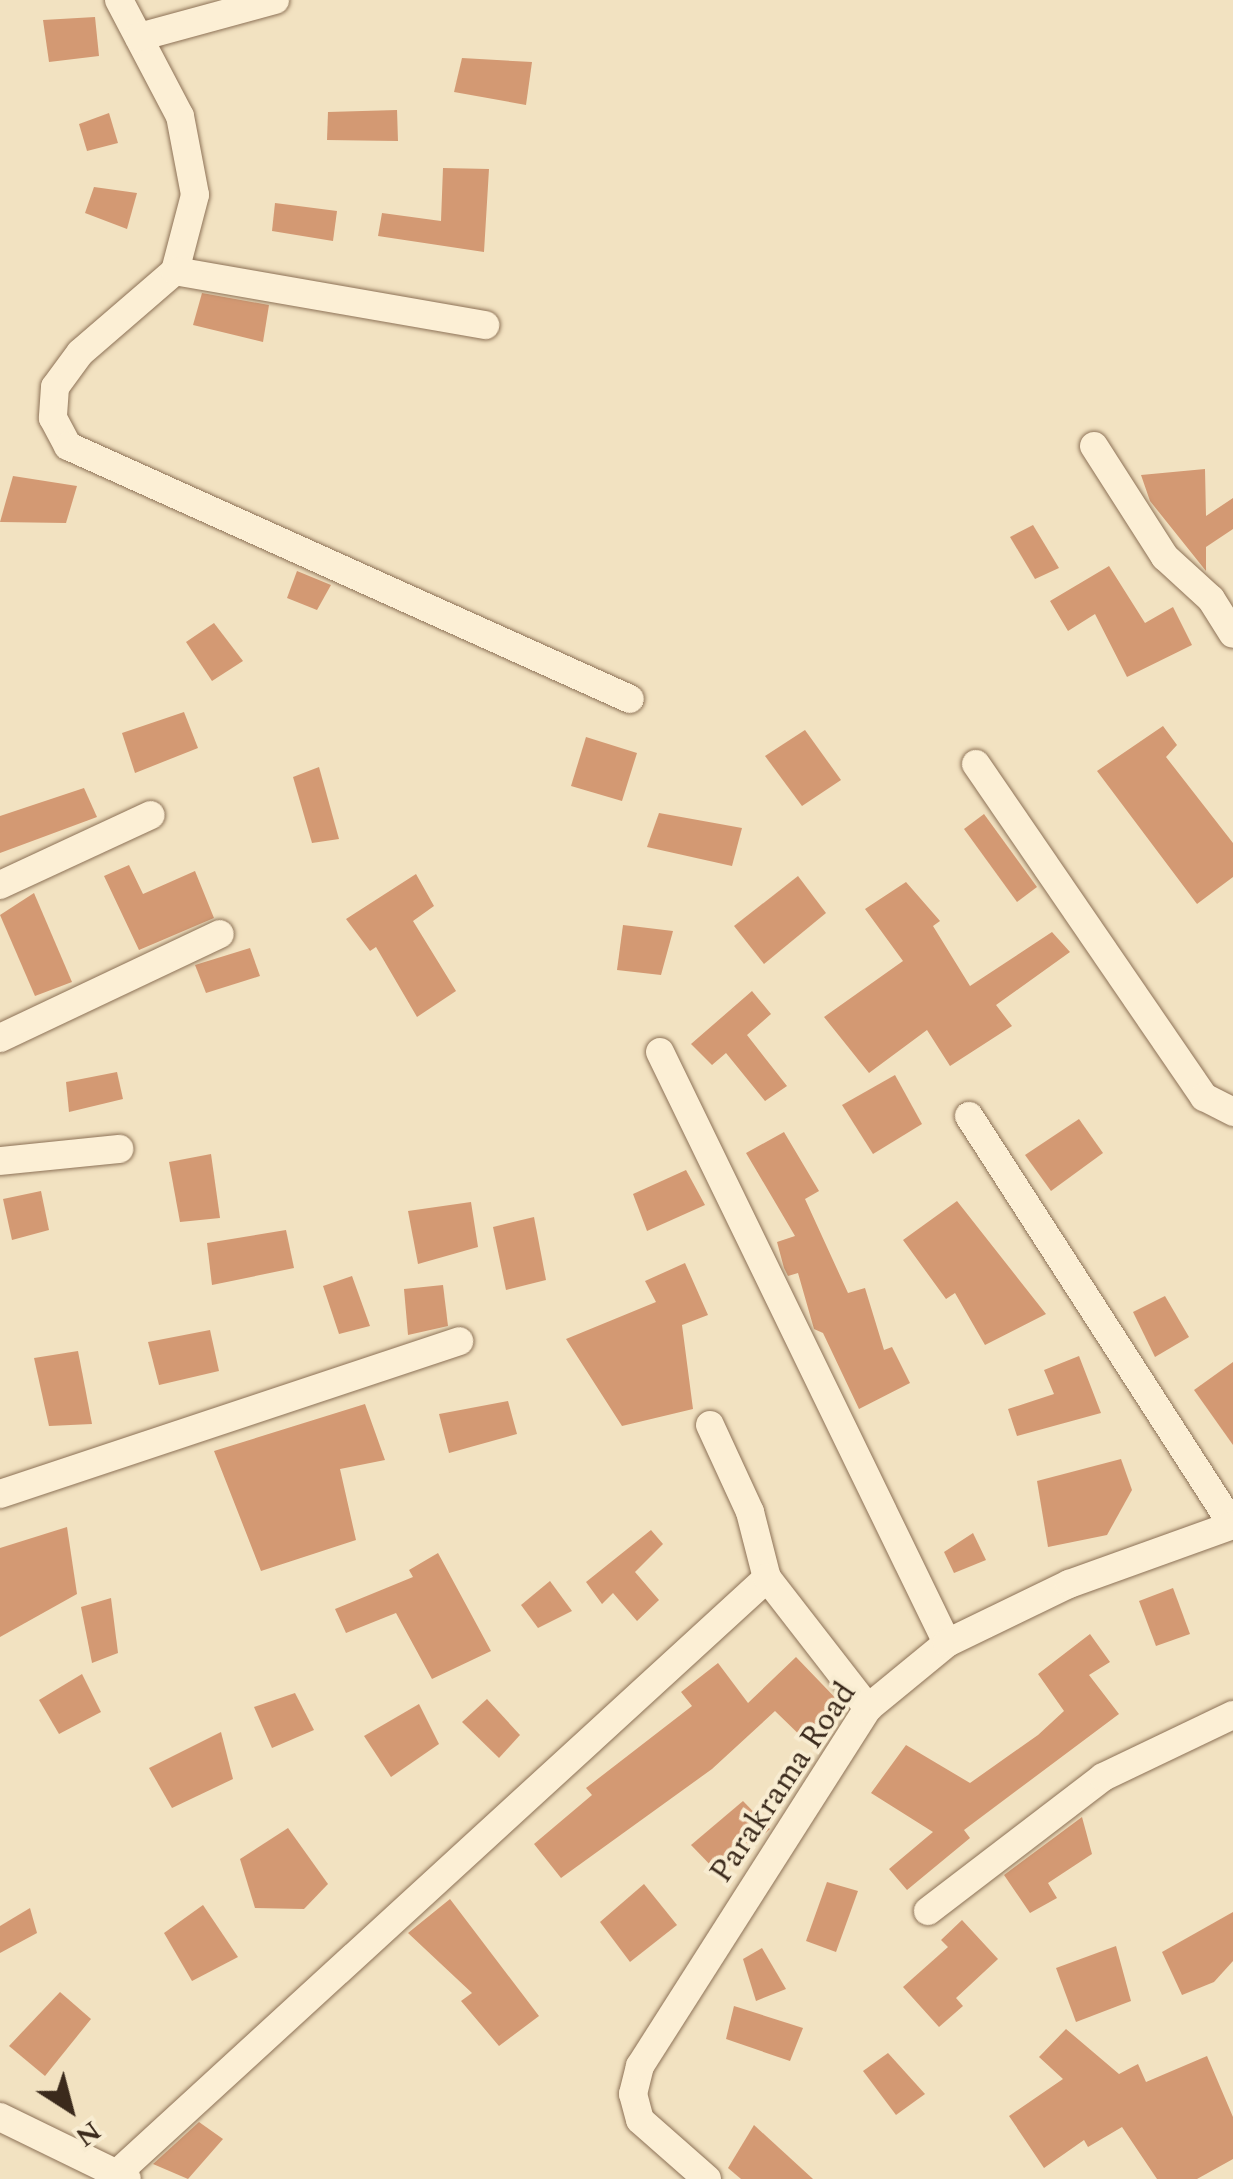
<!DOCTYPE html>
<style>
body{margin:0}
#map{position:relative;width:1233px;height:2179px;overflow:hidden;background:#f2e2c1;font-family:Spectral,serif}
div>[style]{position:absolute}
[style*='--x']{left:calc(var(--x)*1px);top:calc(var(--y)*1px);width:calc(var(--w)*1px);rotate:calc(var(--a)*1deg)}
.building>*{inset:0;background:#d39973}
.roads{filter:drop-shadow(0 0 2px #8d7257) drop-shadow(0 0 2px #8d7257)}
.minor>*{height:28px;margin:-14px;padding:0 14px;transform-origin:14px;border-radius:14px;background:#fcefd5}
span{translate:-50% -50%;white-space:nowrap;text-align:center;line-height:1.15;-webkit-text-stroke:8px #f8ecd1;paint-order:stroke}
.street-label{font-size:32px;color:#3b2a1c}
.north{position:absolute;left:20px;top:2059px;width:100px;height:100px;-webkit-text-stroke:8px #f8ecd1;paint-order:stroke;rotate:144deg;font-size:28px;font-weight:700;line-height:40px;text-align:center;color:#3b2a1c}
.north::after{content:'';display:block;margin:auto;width:35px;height:45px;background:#3b2a1c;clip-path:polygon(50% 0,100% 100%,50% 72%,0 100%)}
</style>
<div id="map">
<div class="building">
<div style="clip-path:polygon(95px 17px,99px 56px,49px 62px,43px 20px)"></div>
<div style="clip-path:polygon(462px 58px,532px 62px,526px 105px,454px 92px)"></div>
<div style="clip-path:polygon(397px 110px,398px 141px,327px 140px,328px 112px)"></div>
<div style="clip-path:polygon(109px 113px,118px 143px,87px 151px,79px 124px)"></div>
<div style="clip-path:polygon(443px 168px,489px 169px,484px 252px,378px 236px,382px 213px,441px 221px)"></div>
<div style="clip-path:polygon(94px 187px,137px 193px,127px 229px,85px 213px)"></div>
<div style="clip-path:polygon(275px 203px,337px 211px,333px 241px,272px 231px)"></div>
<div style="clip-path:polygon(202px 293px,269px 305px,263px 342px,193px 325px)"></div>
<div style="clip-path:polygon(1205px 469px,1206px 516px,1233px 498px,1233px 529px,1206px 547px,1206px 571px,1150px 501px,1141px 475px)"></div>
<div style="clip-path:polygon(13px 476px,77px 486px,66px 523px,0 522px)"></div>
<div style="clip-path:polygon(1033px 525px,1059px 568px,1035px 579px,1010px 537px)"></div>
<div style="clip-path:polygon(1109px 566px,1145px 623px,1173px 607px,1192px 645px,1127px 677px,1095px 614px,1068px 631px,1050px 601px)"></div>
<div style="clip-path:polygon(297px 571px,331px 585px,317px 610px,287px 598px)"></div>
<div style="clip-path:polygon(214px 623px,243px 661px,212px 681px,186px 642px)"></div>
<div style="clip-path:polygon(184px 712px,198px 748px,135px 773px,122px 733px)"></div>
<div style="clip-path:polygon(1163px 726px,1177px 745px,1166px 757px,1233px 843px,1233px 877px,1197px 904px,1097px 771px)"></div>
<div style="clip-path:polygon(805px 730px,841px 780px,802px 806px,765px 756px)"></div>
<div style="clip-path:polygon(586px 737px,637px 753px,622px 801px,571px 786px)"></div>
<div style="clip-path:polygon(319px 767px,339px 839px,312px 843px,293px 777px)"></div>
<div style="clip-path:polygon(84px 788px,97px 817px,0 853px,0 816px)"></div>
<div style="clip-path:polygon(659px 813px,742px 828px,732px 866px,647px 847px)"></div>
<div style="clip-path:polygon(984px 814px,1037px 887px,1017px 902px,964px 829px)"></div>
<div style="clip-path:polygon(129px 865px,143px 894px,195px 871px,214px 918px,139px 950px,104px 876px)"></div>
<div style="clip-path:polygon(416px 874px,434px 906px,413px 921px,456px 991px,417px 1017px,376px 947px,370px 951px,346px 919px)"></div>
<div style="clip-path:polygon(798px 876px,826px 913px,764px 964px,734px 926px)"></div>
<div style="clip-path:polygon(906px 882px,940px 921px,933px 926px,970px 986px,1052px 932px,1070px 952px,996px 1005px,1012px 1026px,950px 1066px,927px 1030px,869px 1073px,824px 1017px,903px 961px,865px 909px)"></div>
<div style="clip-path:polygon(34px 893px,72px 982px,35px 996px,0 915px)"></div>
<div style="clip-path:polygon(623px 925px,673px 931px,661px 975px,617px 970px)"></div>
<div style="clip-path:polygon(250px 948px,260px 976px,206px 993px,195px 965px)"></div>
<div style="clip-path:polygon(752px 991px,771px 1014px,747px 1035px,787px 1086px,765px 1101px,726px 1053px,712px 1065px,691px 1044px)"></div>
<div style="clip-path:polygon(117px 1072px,123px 1099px,69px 1112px,66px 1082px)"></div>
<div style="clip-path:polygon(895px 1075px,922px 1124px,873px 1154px,842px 1105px)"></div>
<div style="clip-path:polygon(1079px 1119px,1103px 1153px,1051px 1191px,1025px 1155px)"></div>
<div style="clip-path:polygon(784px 1132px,819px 1191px,805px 1199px,848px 1293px,865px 1288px,884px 1350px,892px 1347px,910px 1383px,859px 1409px,823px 1333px,814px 1329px,798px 1273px,788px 1276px,784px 1268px,777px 1242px,795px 1236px,746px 1153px)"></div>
<div style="clip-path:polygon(211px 1154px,220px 1218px,180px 1222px,169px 1162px)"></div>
<div style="clip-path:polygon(686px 1170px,705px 1205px,647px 1231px,633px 1194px)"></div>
<div style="clip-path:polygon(41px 1191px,49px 1230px,12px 1240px,3px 1199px)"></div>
<div style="clip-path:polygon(957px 1201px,1046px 1314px,985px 1345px,955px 1293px,946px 1299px,903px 1240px)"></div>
<div style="clip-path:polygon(471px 1202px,478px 1247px,418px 1264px,408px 1211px)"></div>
<div style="clip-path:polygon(534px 1217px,546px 1280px,506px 1290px,493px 1227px)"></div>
<div style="clip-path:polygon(286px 1230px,294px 1268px,212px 1285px,207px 1243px)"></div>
<div style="clip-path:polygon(685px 1263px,708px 1315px,682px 1325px,693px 1409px,622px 1426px,566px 1339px,656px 1302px,645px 1281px)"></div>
<div style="clip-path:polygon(352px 1276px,370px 1326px,339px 1334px,323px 1286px)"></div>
<div style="clip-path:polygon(443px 1285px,448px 1326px,408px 1335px,404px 1289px)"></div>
<div style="clip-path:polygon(1165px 1296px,1189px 1337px,1155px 1357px,1133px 1312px)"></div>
<div style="clip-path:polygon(210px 1330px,219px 1371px,159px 1385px,148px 1342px)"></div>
<div style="clip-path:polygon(78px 1351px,92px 1424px,49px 1426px,34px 1358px)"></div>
<div style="clip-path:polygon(1079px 1356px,1101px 1413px,1017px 1436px,1008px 1409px,1054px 1394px,1044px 1370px)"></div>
<div style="clip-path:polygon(1233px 1362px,1233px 1445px,1194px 1390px)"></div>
<div style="clip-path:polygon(508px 1401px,517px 1434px,449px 1453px,439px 1414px)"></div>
<div style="clip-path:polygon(365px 1404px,385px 1460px,340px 1469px,356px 1540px,261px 1571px,214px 1451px)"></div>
<div style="clip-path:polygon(1121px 1459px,1132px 1490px,1107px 1535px,1048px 1547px,1037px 1481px)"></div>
<div style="clip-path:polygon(67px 1527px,77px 1594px,0 1637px,0 1548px)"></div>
<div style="clip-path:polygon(651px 1530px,663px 1544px,635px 1572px,659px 1600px,637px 1621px,613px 1593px,602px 1604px,586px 1582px)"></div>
<div style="clip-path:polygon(973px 1533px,986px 1560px,954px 1573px,944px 1552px)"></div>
<div style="clip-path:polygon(438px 1553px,491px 1651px,432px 1679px,396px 1613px,346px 1633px,335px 1609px,413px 1577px,409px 1570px)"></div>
<div style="clip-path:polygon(550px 1581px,572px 1611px,538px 1628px,521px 1605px)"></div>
<div style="clip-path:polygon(1173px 1588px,1190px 1634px,1156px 1646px,1139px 1601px)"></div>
<div style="clip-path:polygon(111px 1598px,118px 1653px,92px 1663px,81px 1607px)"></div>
<div style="clip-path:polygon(1090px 1634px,1110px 1662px,1089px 1675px,1119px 1714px,964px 1830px,970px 1838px,907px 1890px,889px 1869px,933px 1832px,871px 1793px,906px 1745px,970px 1783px,1038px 1735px,1064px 1711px,1038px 1674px)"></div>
<div style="clip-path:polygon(796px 1657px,846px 1709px,810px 1745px,775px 1711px,712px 1769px,561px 1878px,534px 1844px,592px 1795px,586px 1788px,692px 1706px,681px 1692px,718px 1663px,748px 1703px)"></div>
<div style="clip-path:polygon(82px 1674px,101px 1712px,59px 1734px,39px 1700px)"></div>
<div style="clip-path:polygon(295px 1693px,314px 1730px,272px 1748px,254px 1707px)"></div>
<div style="clip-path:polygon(487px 1699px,520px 1735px,499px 1758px,462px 1722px)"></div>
<div style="clip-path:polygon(419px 1704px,439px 1744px,391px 1777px,364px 1736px)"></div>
<div style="clip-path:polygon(221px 1732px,233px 1779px,172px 1808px,149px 1768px)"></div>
<div style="clip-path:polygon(743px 1801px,770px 1829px,720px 1875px,691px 1845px)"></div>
<div style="clip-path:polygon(1082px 1817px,1092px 1854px,1048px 1883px,1057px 1898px,1030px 1913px,1004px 1875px)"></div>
<div style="clip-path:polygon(288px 1828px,328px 1884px,304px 1909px,255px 1908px,240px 1859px)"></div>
<div style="clip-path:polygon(827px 1882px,858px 1891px,836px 1952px,806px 1941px)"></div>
<div style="clip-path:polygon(644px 1884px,677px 1925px,630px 1962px,600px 1922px)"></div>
<div style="clip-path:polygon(450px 1899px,539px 2016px,499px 2046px,461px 2001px,472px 1993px,408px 1933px)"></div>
<div style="clip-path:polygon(203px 1905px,238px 1957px,192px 1981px,164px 1933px)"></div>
<div style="clip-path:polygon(30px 1908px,37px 1933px,0 1953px,0 1926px)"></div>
<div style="clip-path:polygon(1233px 1912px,1233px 1961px,1214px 1982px,1182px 1995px,1162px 1952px)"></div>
<div style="clip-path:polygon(962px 1920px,998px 1959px,956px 1998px,963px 2006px,939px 2027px,903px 1987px,948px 1947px,941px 1940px)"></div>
<div style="clip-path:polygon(1116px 1946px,1131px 2001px,1076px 2022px,1056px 1968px)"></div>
<div style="clip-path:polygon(762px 1948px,786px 1989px,756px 2001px,743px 1959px)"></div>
<div style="clip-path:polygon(60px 1992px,91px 2019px,45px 2076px,9px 2046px)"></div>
<div style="clip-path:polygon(734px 2006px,803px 2028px,790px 2061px,726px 2039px)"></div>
<div style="clip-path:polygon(1066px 2029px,1119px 2074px,1138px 2064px,1146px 2082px,1207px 2056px,1233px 2117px,1233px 2159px,1197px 2179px,1157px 2179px,1122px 2127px,1088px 2147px,1084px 2140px,1044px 2168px,1009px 2116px,1063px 2079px,1039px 2057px)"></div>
<div style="clip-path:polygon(888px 2053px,925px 2094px,896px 2115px,863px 2071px)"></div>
<div style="clip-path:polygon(199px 2122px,223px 2139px,188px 2179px,153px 2164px)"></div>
<div style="clip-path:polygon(754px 2125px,813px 2179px,741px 2179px,728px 2168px)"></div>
</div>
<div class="roads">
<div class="minor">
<div style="--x:119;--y:0;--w:131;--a:62.3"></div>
<div style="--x:180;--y:116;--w:80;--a:79.2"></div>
<div style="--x:195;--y:195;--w:79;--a:104.7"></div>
<div style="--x:175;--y:271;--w:125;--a:139.2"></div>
<div style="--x:80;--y:353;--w:42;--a:126.3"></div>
<div style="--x:55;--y:387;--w:31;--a:94"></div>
<div style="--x:53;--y:418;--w:32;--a:62"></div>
<div style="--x:68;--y:446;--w:616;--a:24.24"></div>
<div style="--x:139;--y:37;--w:141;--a:-15.2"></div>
<div style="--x:175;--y:271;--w:315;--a:9.9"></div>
<div style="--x:1094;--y:446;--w:132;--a:57.4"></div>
<div style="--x:1165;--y:557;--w:62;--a:42.4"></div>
<div style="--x:1211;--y:599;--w:41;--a:57.8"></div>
<div style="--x:976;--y:764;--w:404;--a:55.6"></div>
<div style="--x:1204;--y:1097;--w:33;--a:27"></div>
<div style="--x:0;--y:885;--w:166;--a:-24.9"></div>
<div style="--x:0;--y:1038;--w:243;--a:-25.3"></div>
<div style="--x:660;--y:1052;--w:657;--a:64.1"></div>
<div style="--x:969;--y:1116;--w:487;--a:57.2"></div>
<div style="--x:0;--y:1161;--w:120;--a:-5.8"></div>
<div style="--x:710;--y:1425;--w:96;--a:65.3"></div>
<div style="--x:750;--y:1512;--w:68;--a:75.6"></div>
<div style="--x:0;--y:1494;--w:484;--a:-18.4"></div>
<div style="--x:928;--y:1911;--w:220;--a:-37.4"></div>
<div style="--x:1103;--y:1777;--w:144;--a:-25.5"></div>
<div style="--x:0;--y:2117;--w:141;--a:26"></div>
<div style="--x:111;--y:2179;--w:890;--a:-42.49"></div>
<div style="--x:767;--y:1578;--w:165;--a:52.2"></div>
<div style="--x:707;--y:2179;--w:89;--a:-138.6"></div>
<div style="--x:640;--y:2120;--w:27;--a:-105"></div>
<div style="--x:633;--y:2094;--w:29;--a:-76"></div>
<div style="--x:640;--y:2066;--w:424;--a:-57.5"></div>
<div style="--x:868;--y:1708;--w:102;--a:-39.4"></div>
<div style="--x:947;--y:1643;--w:136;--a:-25.8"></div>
<div style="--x:1069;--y:1584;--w:174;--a:-19.8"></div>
</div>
</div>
<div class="street-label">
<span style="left:784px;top:1783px;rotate:-56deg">Parakrama Road</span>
</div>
<div class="north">N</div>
</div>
